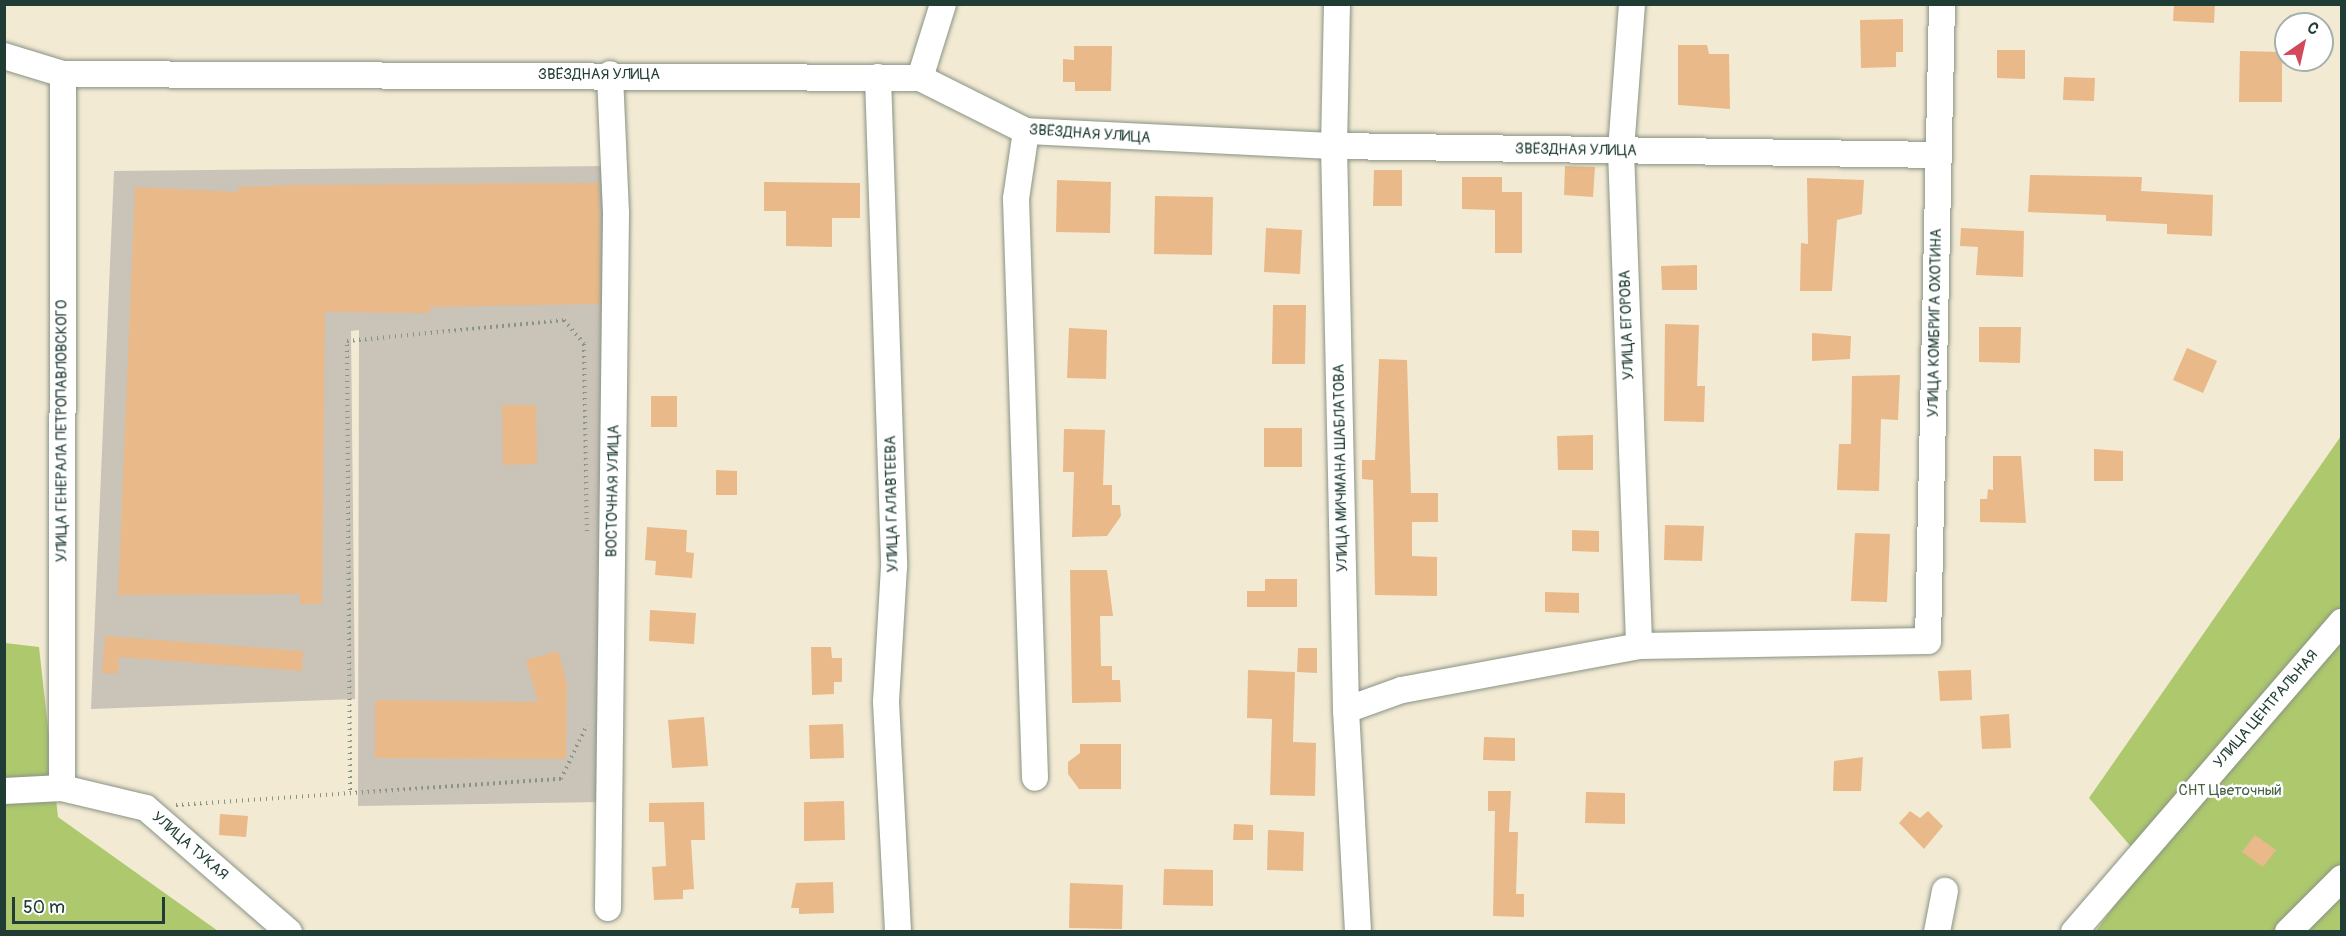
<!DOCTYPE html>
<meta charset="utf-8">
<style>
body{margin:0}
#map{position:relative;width:2346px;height:936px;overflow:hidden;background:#f3ead4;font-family:Pangolin,sans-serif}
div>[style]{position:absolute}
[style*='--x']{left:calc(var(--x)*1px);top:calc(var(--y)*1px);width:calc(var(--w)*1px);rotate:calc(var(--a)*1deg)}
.industrial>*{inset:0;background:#c9c3b8}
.green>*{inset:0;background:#aec86e}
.building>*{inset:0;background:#e9b989}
.path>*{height:4px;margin-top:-2px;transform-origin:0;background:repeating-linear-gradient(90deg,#899484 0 1.5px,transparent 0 6px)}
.roads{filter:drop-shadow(0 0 2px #899484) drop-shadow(0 0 2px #899484)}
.minor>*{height:26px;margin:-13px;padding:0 13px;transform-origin:13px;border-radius:13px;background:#fff}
span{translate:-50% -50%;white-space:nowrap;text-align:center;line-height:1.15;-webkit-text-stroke:5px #fff;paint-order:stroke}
.street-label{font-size:15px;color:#1f3d34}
.park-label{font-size:15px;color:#436042}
.frame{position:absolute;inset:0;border:6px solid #1f3d34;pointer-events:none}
.north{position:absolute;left:2274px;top:12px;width:60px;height:60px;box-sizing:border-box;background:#fff;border:2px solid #a5b1ae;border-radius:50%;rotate:34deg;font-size:16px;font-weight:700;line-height:24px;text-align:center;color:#1f3d34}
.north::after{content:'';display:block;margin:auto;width:21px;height:27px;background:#d1495b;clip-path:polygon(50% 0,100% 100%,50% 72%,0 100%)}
.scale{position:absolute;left:12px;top:897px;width:153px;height:27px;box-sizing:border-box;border:3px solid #1f3d34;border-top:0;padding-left:8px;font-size:18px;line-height:21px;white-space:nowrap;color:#1f3d34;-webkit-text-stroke:4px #fff;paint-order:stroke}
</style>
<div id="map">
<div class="industrial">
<div style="clip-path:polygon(606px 166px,602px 802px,358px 806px,359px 330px,351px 331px,355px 699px,91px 709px,114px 171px)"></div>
</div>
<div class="green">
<div style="clip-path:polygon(2341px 436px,2341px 931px,2096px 931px,2145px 863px,2089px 798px)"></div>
<div style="clip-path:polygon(5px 643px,39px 647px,58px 817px,218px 931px,5px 932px)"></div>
</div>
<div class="building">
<div style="clip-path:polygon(2174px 4px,2215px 4px,2214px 23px,2173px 21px)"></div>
<div style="clip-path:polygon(1903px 19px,1903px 52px,1896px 52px,1896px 67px,1861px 68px,1860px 20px)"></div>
<div style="clip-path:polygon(1678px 45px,1707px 45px,1709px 54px,1729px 54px,1730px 109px,1678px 105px)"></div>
<div style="clip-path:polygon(1074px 46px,1112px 46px,1111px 91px,1075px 91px,1075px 82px,1063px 82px,1063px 59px,1074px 60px)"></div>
<div style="clip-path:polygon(1997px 50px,2025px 50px,2025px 79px,1997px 78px)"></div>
<div style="clip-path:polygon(2240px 51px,2282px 52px,2282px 102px,2239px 102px)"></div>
<div style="clip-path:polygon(2064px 77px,2095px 78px,2094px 101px,2063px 100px)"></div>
<div style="clip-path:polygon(1565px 166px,1595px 167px,1593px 197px,1564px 195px)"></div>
<div style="clip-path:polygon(1374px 170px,1402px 170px,1402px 206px,1373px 206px)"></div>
<div style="clip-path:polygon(2030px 175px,2142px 177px,2141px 191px,2213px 195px,2212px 236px,2167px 234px,2167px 224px,2106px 221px,2106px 215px,2028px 212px)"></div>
<div style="clip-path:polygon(1462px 177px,1502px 177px,1502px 192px,1522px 192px,1522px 253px,1495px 253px,1495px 210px,1462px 209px)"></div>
<div style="clip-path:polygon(1807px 178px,1864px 180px,1862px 214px,1837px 220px,1832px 291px,1800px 291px,1801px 243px,1808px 244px)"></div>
<div style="clip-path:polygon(1057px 180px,1111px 182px,1110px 233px,1056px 232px)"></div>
<div style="clip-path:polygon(764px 182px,860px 183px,860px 218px,832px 218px,832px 247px,786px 246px,786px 211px,764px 211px)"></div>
<div style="clip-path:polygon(599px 183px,600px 304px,430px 307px,430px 313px,325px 312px,322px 604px,300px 604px,300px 594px,118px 595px,135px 187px,238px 192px,238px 187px,290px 185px)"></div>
<div style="clip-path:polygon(1155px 196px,1213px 197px,1212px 255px,1154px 254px)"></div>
<div style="clip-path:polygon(1266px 228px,1302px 230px,1300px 274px,1264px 272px)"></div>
<div style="clip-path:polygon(1961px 228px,2024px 231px,2023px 277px,1976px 275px,1978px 247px,1960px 246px)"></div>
<div style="clip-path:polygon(1697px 265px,1697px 290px,1662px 290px,1661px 266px)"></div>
<div style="clip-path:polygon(1273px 305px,1306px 305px,1305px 364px,1272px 364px)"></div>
<div style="clip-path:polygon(1665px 324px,1699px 325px,1697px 386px,1705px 386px,1704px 422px,1664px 421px)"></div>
<div style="clip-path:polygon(1979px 327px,2021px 327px,2020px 363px,1979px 362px)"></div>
<div style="clip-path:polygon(1069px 328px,1107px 330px,1106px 379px,1067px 378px)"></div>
<div style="clip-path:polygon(1812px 333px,1851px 336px,1850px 359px,1812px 361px)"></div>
<div style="clip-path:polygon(2187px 348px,2217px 361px,2203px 393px,2173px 380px)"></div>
<div style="clip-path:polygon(1379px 359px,1407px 360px,1411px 493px,1438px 493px,1438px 522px,1412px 522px,1412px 556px,1437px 557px,1437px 596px,1375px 595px,1373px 480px,1362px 479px,1362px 460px,1375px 460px)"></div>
<div style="clip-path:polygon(1900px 375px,1898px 420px,1881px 419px,1879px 491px,1837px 490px,1839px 444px,1851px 444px,1852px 376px)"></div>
<div style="clip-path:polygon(651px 396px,677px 396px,677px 427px,651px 427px)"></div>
<div style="clip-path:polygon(502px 405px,536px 405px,537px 464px,503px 465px)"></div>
<div style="clip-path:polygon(1264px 428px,1302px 428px,1302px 467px,1264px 467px)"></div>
<div style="clip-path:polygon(1064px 429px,1105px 430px,1103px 485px,1112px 485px,1112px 505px,1120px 505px,1121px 516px,1107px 536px,1072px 537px,1074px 472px,1063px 472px)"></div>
<div style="clip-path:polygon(1593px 435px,1593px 470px,1558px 470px,1557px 436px)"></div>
<div style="clip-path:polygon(2094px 449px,2123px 451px,2123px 481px,2094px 481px)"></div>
<div style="clip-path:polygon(1993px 456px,2021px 456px,2026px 523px,1980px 522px,1980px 499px,1987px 499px,1988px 489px,1993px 490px)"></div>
<div style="clip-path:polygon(716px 470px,737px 471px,737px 495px,716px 495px)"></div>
<div style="clip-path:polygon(1665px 525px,1704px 526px,1702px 561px,1664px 560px)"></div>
<div style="clip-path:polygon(647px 527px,687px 530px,686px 552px,694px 553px,692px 578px,655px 575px,656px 561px,645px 560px)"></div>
<div style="clip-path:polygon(1572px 530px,1599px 531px,1599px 552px,1572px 551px)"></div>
<div style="clip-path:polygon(1855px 533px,1890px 534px,1887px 602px,1851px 601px)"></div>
<div style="clip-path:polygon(1070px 570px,1107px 570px,1113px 616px,1100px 616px,1101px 666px,1112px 666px,1112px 680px,1120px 680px,1121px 702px,1072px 703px)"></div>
<div style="clip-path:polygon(1265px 579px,1297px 579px,1297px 607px,1247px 607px,1247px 591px,1265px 591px)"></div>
<div style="clip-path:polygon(1545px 592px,1579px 593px,1579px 613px,1545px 612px)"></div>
<div style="clip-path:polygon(650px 610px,696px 613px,694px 644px,649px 641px)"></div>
<div style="clip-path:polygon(105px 636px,303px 651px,302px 671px,119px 657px,118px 674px,102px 673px)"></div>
<div style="clip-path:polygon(811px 647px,831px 647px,832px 658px,842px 658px,842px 682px,834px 682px,834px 694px,812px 695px)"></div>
<div style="clip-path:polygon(1298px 648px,1317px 648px,1317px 673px,1297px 672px)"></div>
<div style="clip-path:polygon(558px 651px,567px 683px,566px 759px,375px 758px,375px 700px,538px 702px,526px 660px)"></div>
<div style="clip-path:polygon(1248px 670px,1295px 672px,1293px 742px,1316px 743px,1315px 796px,1270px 795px,1272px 719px,1247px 718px)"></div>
<div style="clip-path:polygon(1971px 670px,1972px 700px,1940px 701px,1938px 671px)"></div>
<div style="clip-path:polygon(2009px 714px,2011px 748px,1982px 749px,1980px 716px)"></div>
<div style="clip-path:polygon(704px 717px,708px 766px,672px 768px,668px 720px)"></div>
<div style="clip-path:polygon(843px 724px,844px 758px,810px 759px,809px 725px)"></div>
<div style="clip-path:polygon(1484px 737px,1515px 738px,1515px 761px,1483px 760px)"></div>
<div style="clip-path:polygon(1080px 744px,1121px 744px,1121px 789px,1079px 789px,1068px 774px,1068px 762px,1080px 753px)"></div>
<div style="clip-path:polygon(1863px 757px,1861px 791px,1833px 791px,1834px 761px)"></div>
<div style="clip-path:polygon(1488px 791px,1511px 791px,1509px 832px,1518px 832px,1516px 894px,1524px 894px,1524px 917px,1493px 916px,1495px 811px,1488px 811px)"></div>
<div style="clip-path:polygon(1586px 792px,1625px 793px,1625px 824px,1585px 823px)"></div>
<div style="clip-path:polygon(844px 801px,845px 840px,804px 841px,804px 802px)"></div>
<div style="clip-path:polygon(704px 802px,705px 840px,691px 840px,694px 889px,683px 890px,683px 899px,654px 900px,652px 867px,666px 866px,664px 822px,649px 822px,649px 803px)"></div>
<div style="clip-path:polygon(1910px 811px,1920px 818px,1928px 811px,1943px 826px,1924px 849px,1899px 823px)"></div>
<div style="clip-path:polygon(220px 814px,248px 816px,246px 837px,219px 835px)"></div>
<div style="clip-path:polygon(1234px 824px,1253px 825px,1253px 840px,1233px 840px)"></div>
<div style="clip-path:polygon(1268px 830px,1304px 832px,1303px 871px,1267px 870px)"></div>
<div style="clip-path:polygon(2255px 835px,2276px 850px,2263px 867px,2242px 852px)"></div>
<div style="clip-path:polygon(1164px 869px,1213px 870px,1213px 906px,1163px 905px)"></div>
<div style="clip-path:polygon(833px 882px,834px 913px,799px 914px,799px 908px,791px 908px,796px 883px)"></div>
<div style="clip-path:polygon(1070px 883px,1123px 885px,1122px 929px,1069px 928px)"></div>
</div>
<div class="path">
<div style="--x:350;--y:790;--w:449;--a:-90.4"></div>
<div style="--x:347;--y:341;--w:218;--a:-5.5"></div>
<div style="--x:564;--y:320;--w:31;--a:50"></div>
<div style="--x:584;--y:344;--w:191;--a:89.1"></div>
<div style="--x:176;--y:805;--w:386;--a:-3.9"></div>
<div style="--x:561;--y:779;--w:60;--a:-64.3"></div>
</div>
<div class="roads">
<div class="minor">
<div style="--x:1337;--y:4;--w:142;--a:91.2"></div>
<div style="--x:1334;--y:146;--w:564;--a:88.78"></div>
<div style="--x:1346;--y:710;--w:222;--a:86.9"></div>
<div style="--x:1632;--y:4;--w:147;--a:94.3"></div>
<div style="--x:1621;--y:151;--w:495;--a:87.9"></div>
<div style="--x:4;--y:56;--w:62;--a:17"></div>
<div style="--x:63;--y:74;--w:857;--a:0.27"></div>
<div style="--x:920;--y:78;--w:119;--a:26.6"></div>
<div style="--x:1026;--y:131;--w:308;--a:2.8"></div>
<div style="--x:1334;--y:146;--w:605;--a:0.85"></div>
<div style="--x:878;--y:77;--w:490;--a:88.1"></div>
<div style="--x:894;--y:567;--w:135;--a:93.4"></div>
<div style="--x:886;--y:702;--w:230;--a:87"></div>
<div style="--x:920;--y:78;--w:77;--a:-72.7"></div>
<div style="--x:1026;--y:131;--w:69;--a:98.4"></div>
<div style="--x:1016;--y:199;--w:579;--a:88.12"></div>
<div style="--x:1346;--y:710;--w:59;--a:-19.7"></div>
<div style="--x:1402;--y:690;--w:241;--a:-10.5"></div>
<div style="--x:1639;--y:646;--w:289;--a:-1"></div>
<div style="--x:1928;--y:641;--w:637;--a:-88.74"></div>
<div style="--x:62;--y:788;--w:714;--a:-89.92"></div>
<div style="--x:4;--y:791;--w:58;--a:-3"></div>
<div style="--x:62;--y:788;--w:86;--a:13.4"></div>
<div style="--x:146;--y:808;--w:189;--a:40.9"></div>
<div style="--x:608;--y:908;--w:695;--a:-89.34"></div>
<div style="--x:616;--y:213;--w:139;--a:-92.5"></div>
<div style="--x:1937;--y:932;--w:42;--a:-79"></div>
<div style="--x:2074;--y:932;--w:410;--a:-49.2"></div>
<div style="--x:2288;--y:932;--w:76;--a:-45"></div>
</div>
</div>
<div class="street-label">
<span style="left:599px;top:75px">ЗВЁЗДНАЯ УЛИЦА</span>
<span style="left:1090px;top:134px;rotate:4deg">ЗВЁЗДНАЯ УЛИЦА</span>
<span style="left:1576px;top:150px;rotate:1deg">ЗВЁЗДНАЯ УЛИЦА</span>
<span style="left:1935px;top:323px;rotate:-89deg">УЛИЦА КОМБРИГА ОХОТИНА</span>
<span style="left:1627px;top:325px;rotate:-92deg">УЛИЦА ЕГОРОВА</span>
<span style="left:62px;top:431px;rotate:-90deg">УЛИЦА ГЕНЕРАЛА ПЕТРОПАВЛОВСКОГО</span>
<span style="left:1341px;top:468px;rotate:-91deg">УЛИЦА МИЧМАНА ШАБЛАТОВА</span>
<span style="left:613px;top:491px;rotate:-89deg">ВОСТОЧНАЯ УЛИЦА</span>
<span style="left:892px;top:504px;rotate:-91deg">УЛИЦА ГАЛАВТЕЕВА</span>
<span style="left:2266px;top:709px;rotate:-49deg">УЛИЦА ЦЕНТРАЛЬНАЯ</span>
<span style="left:190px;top:846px;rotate:41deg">УЛИЦА ТУКАЯ</span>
</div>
<div class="park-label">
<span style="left:2230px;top:791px">СНТ Цветочный</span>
</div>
<div class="frame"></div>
<div class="north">С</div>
<div class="scale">50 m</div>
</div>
